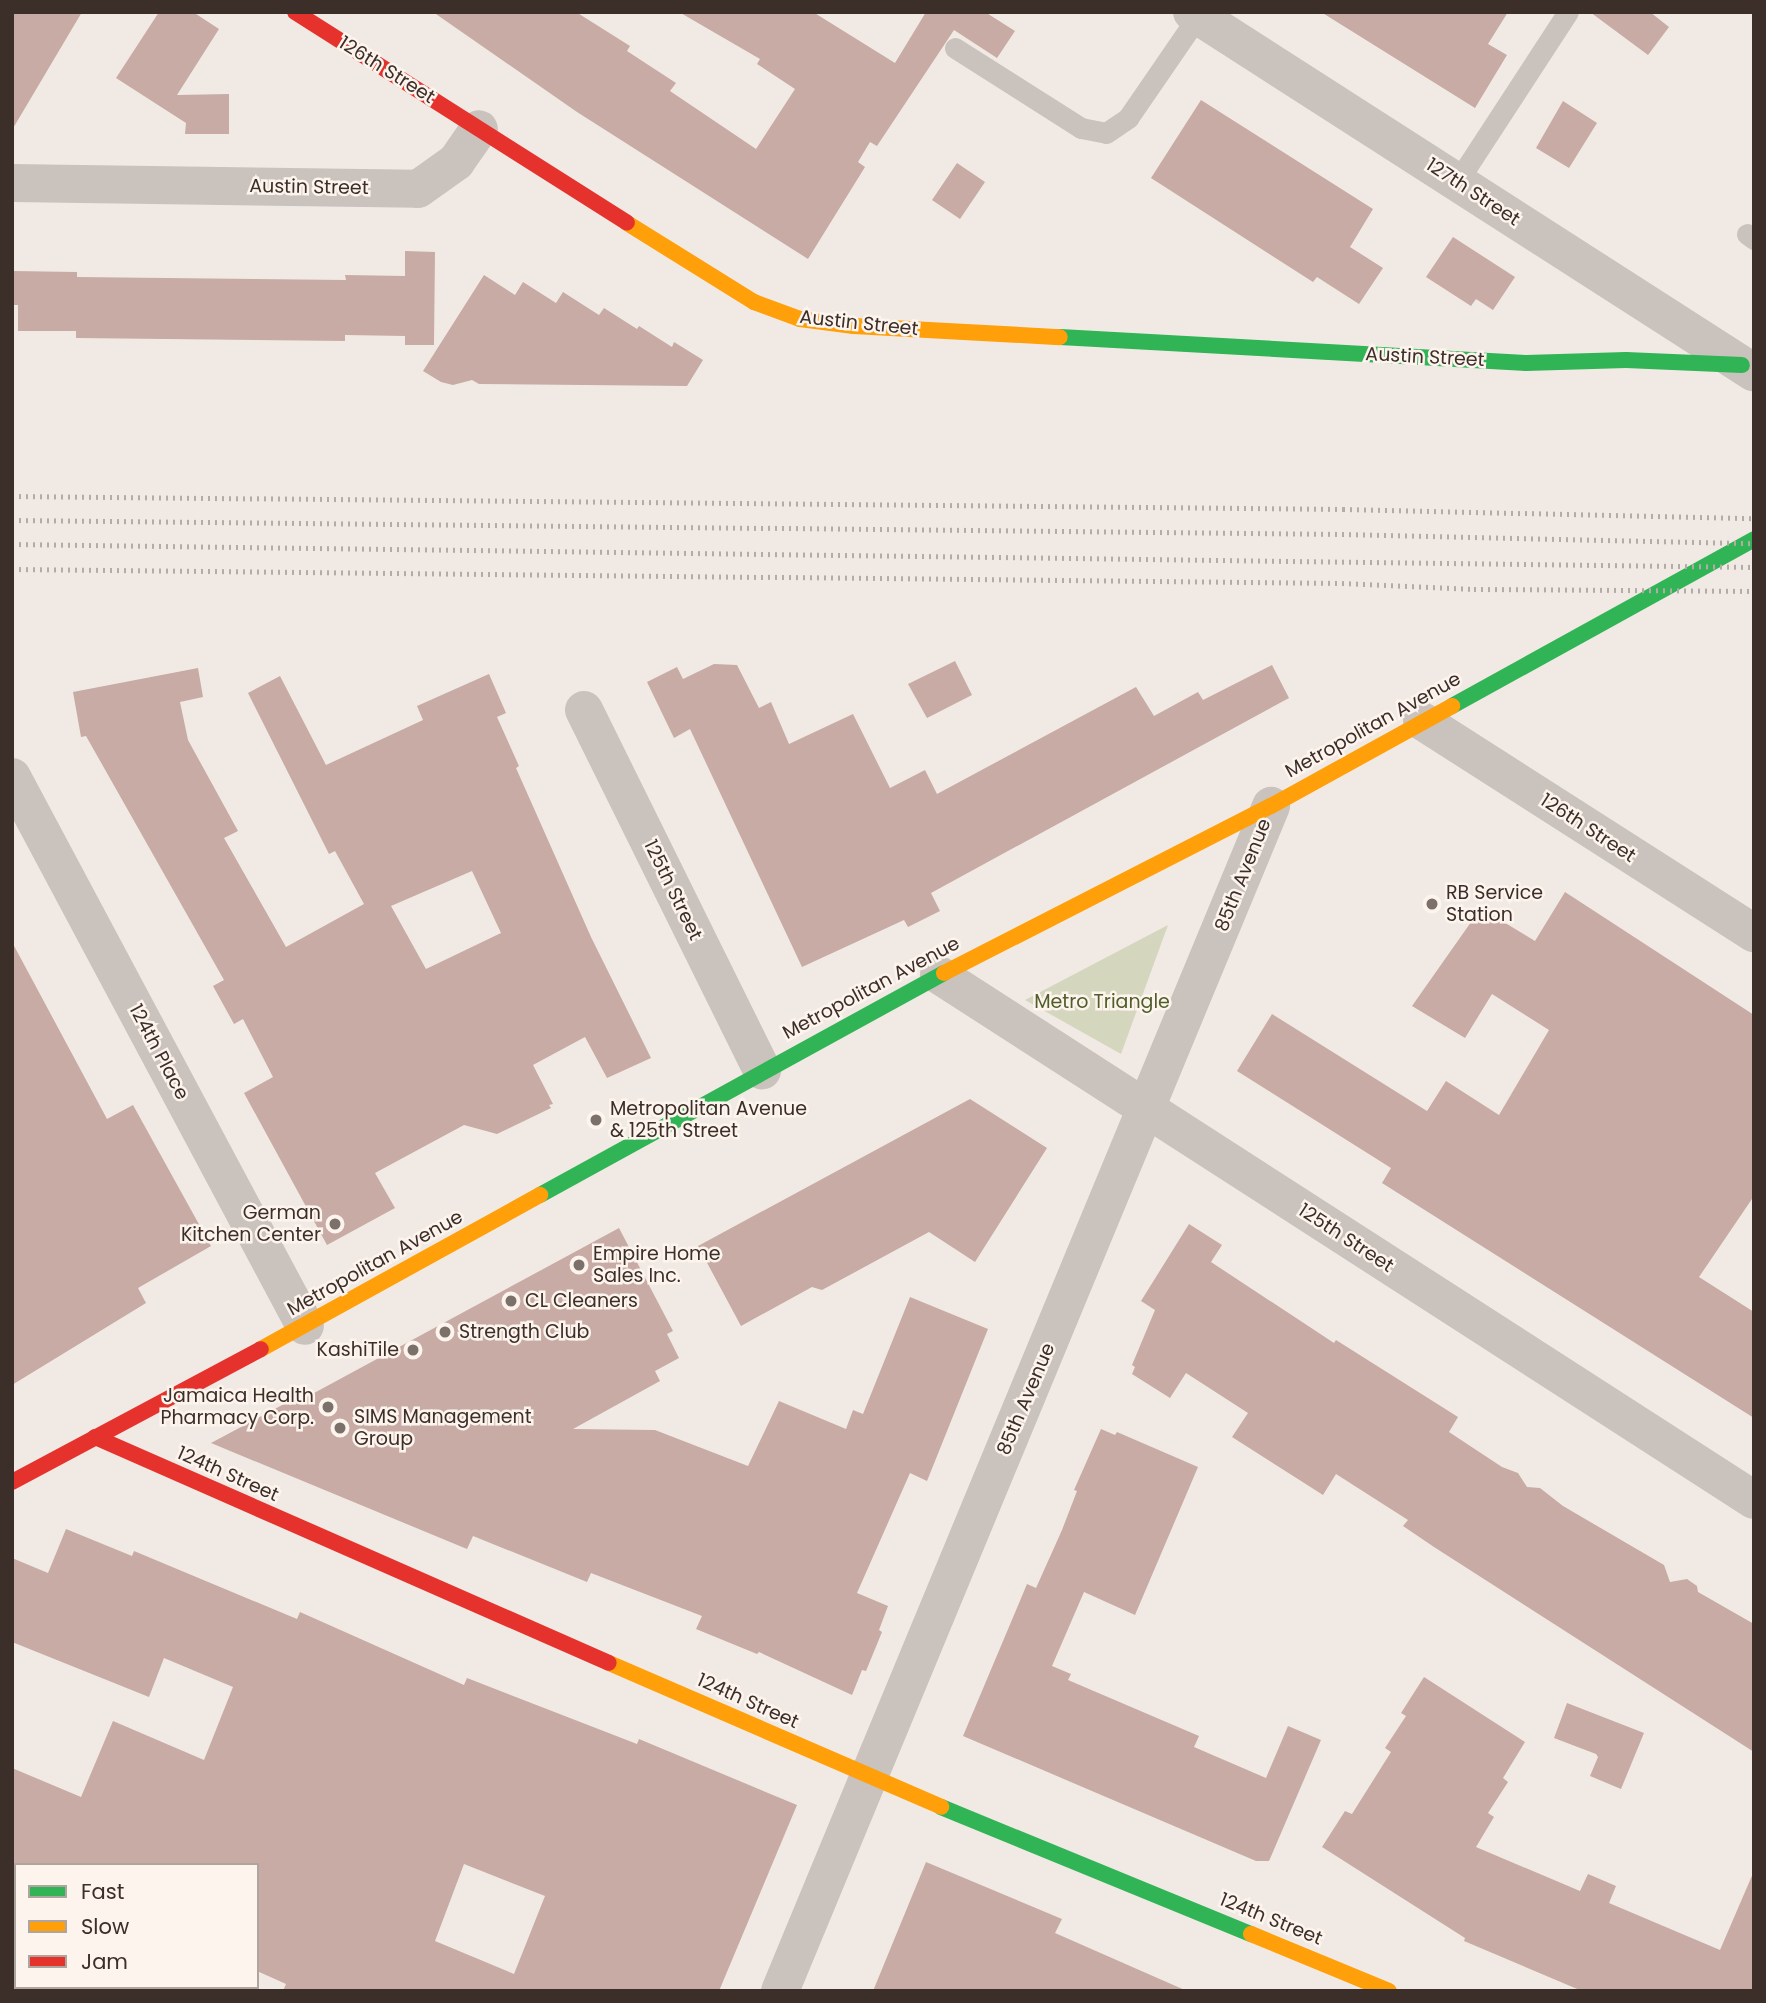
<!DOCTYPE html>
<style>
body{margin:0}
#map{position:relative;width:1766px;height:2003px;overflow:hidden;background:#f1eae4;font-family:Poppins,sans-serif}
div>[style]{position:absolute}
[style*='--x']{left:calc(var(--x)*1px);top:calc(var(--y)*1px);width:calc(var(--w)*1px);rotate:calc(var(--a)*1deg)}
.green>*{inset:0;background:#d4d7bd}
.building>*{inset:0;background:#c7aba4}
.lane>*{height:21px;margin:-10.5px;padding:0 10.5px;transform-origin:10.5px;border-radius:10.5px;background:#cac2bd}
.street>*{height:38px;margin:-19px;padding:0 19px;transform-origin:19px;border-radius:19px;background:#cac2bd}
.fast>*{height:16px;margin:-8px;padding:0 8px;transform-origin:8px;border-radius:8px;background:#30b455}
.slow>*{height:16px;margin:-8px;padding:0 8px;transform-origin:8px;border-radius:8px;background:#ff9f0a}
.jam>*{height:16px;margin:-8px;padding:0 8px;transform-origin:8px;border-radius:8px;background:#e5322d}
.rail>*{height:5px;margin-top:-2.5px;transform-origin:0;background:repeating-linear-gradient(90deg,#b2aba7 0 2px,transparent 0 7px)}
.dots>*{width:19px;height:19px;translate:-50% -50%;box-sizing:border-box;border:4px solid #fcf4ed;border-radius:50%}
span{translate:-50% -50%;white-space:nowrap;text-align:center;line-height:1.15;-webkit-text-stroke:5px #fcf4ed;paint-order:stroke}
.street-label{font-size:19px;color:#3c2e29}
.poi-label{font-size:19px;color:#3c2e29}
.left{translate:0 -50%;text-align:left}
.right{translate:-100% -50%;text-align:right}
.park-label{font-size:19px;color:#505e2a}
.frame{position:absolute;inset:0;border:14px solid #3c2e29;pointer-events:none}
.legend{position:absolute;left:14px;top:1863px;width:245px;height:126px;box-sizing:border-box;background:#fcf4ed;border:2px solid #afa59f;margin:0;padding:9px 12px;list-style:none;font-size:21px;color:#3c2e29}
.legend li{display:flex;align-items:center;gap:14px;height:35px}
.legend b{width:35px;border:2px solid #afa59f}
</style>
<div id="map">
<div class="green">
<div style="clip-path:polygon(1168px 925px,1121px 1054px,1025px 1000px)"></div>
</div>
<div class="building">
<div style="clip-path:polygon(12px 12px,82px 12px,12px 130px)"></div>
<div style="clip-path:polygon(159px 12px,193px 12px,219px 29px,177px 95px,229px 94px,229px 134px,185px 134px,186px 123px,116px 78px)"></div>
<div style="clip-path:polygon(433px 12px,576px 12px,630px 46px,627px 51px,676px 83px,670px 91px,756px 149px,795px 89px,757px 64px,760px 59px,679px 12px,813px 12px,895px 63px,926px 12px,985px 12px,1015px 31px,997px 58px,954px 30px,877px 146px,870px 142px,858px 162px,865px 167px,808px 259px,577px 112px)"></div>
<div style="clip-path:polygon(1321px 12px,1508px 12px,1488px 44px,1507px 55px,1475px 108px)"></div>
<div style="clip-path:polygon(1590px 12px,1650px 12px,1669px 27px,1648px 55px)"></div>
<div style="clip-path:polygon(1201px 100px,1373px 209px,1350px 247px,1383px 268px,1359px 304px,1317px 277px,1313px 282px,1151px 178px)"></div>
<div style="clip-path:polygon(1563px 101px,1597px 123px,1569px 168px,1536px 148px)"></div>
<div style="clip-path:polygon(957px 163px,985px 182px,960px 219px,932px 200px)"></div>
<div style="clip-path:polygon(1453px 237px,1515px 277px,1493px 310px,1476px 299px,1471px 306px,1426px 277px)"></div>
<div style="clip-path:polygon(405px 251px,435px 252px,434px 345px,405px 345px,405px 336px,345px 335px,345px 341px,76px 338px,76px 331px,18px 331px,18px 305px,12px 305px,12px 271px,77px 272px,77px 277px,346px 280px,345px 275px,405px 276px)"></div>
<div style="clip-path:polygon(484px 275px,515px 295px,523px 282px,556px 303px,563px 292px,599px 315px,604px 308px,637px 329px,639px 326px,672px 347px,674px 342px,703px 360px,687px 386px,479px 384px,472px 380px,453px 385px,441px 382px,423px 371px)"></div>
<div style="clip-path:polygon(955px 661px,972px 695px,927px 718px,908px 684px)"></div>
<div style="clip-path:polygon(714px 664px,737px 665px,759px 708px,771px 702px,789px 744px,853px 714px,890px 788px,925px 770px,937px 794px,1136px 687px,1154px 716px,1198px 692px,1203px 700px,1272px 665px,1289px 698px,931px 893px,940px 911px,908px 927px,904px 920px,802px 967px,690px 729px,674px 738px,647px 682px,677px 667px,683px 679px)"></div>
<div style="clip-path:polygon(evenodd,198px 668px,203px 697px,180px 702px,188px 740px,238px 831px,224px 838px,286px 947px,364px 904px,335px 851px,329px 854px,248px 693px,280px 676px,326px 765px,423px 720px,417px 706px,489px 674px,506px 713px,497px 717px,519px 766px,516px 768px,591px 937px,651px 1058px,607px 1078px,585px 1037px,533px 1065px,553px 1104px,549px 1105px,551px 1108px,497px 1134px,464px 1125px,375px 1173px,395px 1208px,327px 1245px,244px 1093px,273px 1077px,243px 1019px,234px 1024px,213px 986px,224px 980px,86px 736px,81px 737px,73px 692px,198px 668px,472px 871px,501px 933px,426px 969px,391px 906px,472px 871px)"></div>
<div style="clip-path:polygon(1565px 892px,1754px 1015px,1754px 1196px,1699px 1277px,1754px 1312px,1754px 1418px,1382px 1183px,1391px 1168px,1237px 1071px,1272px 1014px,1427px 1111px,1446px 1081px,1499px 1115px,1549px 1030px,1492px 994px,1465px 1038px,1412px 1006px,1476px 915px,1492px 915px,1535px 941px)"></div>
<div style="clip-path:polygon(12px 942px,107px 1119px,133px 1105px,211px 1246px,138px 1288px,146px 1303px,12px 1385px)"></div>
<div style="clip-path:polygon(970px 1099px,1047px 1148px,975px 1262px,929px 1232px,822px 1290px,812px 1287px,741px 1326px,698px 1246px)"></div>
<div style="clip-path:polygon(1189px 1224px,1222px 1245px,1211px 1262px,1334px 1343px,1336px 1340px,1458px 1417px,1449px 1432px,1502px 1467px,1518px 1473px,1527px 1487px,1540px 1488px,1563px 1506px,1664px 1565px,1670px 1582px,1687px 1579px,1697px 1586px,1698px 1592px,1754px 1624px,1754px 1752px,1434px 1547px,1403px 1526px,1408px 1520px,1336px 1474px,1323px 1495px,1232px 1437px,1248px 1413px,1186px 1373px,1170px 1398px,1132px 1374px,1135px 1367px,1132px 1365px,1155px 1310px,1141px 1301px)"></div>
<div style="clip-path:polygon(619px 1228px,673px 1331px,667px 1334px,679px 1358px,655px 1371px,660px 1381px,573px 1429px,655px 1430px,748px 1466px,779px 1401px,846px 1429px,853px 1410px,863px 1414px,910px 1297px,988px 1329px,927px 1481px,910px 1473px,857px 1593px,888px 1606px,879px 1630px,882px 1632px,866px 1671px,862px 1670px,852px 1695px,759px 1652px,757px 1654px,696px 1629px,702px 1616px,591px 1573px,587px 1582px,473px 1536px,467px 1549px,211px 1443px,301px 1395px,303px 1399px)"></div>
<div style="clip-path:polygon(1101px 1429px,1115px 1435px,1117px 1432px,1198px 1467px,1135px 1615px,1084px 1592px,1052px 1666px,1071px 1674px,1068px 1680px,1199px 1736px,1194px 1747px,1266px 1778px,1288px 1726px,1321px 1740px,1269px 1861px,1256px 1861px,963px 1736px,1027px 1584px,1036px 1588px,1062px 1530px,1077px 1491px,1074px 1490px)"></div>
<div style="clip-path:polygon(evenodd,66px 1529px,132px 1556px,134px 1551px,297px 1619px,300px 1612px,464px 1685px,467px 1678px,637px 1744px,639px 1739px,797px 1805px,719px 1991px,283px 1991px,286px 1984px,257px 1971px,257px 1865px,12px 1865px,12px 1768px,81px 1797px,113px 1721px,204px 1760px,233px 1687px,164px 1658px,149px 1697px,12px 1642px,12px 1558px,48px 1573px,66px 1529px,464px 1864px,545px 1896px,514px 1974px,435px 1941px,464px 1864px)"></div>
<div style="clip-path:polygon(1424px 1677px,1525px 1742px,1503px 1778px,1508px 1782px,1488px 1813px,1494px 1817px,1476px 1847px,1580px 1891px,1588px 1874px,1616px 1886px,1609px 1903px,1720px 1950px,1754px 1871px,1754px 1991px,1582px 1991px,1464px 1941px,1465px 1938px,1322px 1847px,1345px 1811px,1352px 1814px,1391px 1752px,1385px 1748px,1406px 1716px,1401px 1713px)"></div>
<div style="clip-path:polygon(1567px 1703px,1644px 1733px,1621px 1789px,1590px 1776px,1598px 1757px,1596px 1754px,1554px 1738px)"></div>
<div style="clip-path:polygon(926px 1862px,1062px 1919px,1055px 1933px,1187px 1991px,873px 1991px)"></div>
</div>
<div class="lane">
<div style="--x:955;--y:48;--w:149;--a:32.4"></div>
<div style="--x:1081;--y:128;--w:25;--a:11"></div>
<div style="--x:1106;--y:133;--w:27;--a:-34"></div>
<div style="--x:1128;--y:118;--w:124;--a:-55.5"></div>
<div style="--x:1457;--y:182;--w:203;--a:-56.9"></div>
<div style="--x:1747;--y:234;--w:9;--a:36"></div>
</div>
<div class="street">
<div style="--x:1192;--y:12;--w:667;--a:32.69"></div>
<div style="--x:12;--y:183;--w:406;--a:0.8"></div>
<div style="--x:418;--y:189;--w:47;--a:-35.4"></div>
<div style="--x:456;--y:162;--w:40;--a:-55.1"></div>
<div style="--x:584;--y:710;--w:402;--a:63.7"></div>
<div style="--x:1422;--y:721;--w:394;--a:32.6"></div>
<div style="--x:12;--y:777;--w:622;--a:61.91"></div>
<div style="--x:939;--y:975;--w:969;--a:32.79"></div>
<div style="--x:12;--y:1931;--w:4;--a:27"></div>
<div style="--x:144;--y:1987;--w:9;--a:27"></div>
<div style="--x:780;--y:1991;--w:1283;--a:-67.49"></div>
</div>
<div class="fast">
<div style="--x:1060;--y:337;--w:467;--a:3.2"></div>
<div style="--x:1526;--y:363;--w:100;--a:-1.7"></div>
<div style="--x:1626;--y:360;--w:116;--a:2.5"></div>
<div style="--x:1452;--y:706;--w:345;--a:-28.9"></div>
<div style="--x:540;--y:1195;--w:461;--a:-28.8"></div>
<div style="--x:941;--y:1807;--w:335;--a:22.3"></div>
</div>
<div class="slow">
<div style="--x:627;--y:223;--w:150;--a:31.9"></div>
<div style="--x:754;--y:302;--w:49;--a:20.3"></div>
<div style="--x:800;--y:319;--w:54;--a:7.4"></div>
<div style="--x:854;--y:326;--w:206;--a:3.1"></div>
<div style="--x:944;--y:973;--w:367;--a:-27.1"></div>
<div style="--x:1271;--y:806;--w:207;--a:-28.9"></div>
<div style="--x:261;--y:1349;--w:319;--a:-28.9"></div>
<div style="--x:609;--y:1663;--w:362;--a:23.4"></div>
<div style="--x:1251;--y:1934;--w:149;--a:22.4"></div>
</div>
<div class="jam">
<div style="--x:295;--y:12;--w:393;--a:32.4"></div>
<div style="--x:95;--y:1437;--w:561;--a:23.73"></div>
<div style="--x:12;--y:1482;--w:282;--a:-28.1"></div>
</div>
<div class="rail">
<div style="--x:12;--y:496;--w:1331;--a:0.56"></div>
<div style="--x:1343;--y:509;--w:411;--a:1.3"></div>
<div style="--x:12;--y:520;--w:1330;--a:0.6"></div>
<div style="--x:1342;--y:534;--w:412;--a:1.3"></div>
<div style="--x:12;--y:544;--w:1742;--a:0.76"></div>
<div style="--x:12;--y:569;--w:1330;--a:0.6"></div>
<div style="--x:1342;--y:583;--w:132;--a:2.6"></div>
<div style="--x:1474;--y:589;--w:280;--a:0.4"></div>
</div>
<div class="dots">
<div style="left:1432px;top:904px;background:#7b706a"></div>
<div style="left:596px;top:1120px;background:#7b706a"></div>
<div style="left:335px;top:1224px;background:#7b706a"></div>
<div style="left:579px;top:1265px;background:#7b706a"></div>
<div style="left:511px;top:1301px;background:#7b706a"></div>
<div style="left:445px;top:1332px;background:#7b706a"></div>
<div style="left:413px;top:1350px;background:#7b706a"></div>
<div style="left:328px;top:1407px;background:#7b706a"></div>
<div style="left:340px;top:1428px;background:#7b706a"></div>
</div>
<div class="street-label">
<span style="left:387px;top:70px;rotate:32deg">126th Street</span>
<span style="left:309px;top:187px;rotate:1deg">Austin Street</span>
<span style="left:1473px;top:192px;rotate:33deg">127th Street</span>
<span style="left:859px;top:323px;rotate:6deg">Austin Street</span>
<span style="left:1425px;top:357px;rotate:3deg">Austin Street</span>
<span style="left:1373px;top:725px;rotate:-29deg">Metropolitan Avenue</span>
<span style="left:1588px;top:828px;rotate:33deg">126th Street</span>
<span style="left:1243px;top:875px;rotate:-68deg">85th Avenue</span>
<span style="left:673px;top:890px;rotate:64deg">125th Street</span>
<span style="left:871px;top:988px;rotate:-28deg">Metropolitan Avenue</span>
<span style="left:159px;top:1052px;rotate:62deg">124th Place</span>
<span style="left:1346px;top:1238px;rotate:33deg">125th Street</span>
<span style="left:375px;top:1263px;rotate:-29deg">Metropolitan Avenue</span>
<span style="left:1026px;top:1399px;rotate:-67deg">85th Avenue</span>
<span style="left:228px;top:1474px;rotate:24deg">124th Street</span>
<span style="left:748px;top:1701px;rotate:24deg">124th Street</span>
<span style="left:1271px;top:1919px;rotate:22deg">124th Street</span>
</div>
<div class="poi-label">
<span class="left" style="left:1446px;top:904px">RB Service<br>Station</span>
<span class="left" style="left:610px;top:1120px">Metropolitan Avenue<br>&amp; 125th Street</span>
<span class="right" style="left:321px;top:1224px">German<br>Kitchen Center</span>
<span class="left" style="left:593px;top:1265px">Empire Home<br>Sales Inc.</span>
<span class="left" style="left:525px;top:1301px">CL Cleaners</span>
<span class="left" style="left:459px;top:1332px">Strength Club</span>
<span class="right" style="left:399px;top:1350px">KashiTile</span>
<span class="right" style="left:314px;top:1407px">Jamaica Health<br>Pharmacy Corp.</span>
<span class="left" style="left:354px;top:1428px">SIMS Management<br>Group</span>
</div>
<div class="park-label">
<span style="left:1102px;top:1002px">Metro Triangle</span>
</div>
<div class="frame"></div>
<ul class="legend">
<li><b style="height:9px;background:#30b455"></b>Fast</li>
<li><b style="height:9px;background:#ff9f0a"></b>Slow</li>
<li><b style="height:9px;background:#e5322d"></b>Jam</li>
</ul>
</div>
